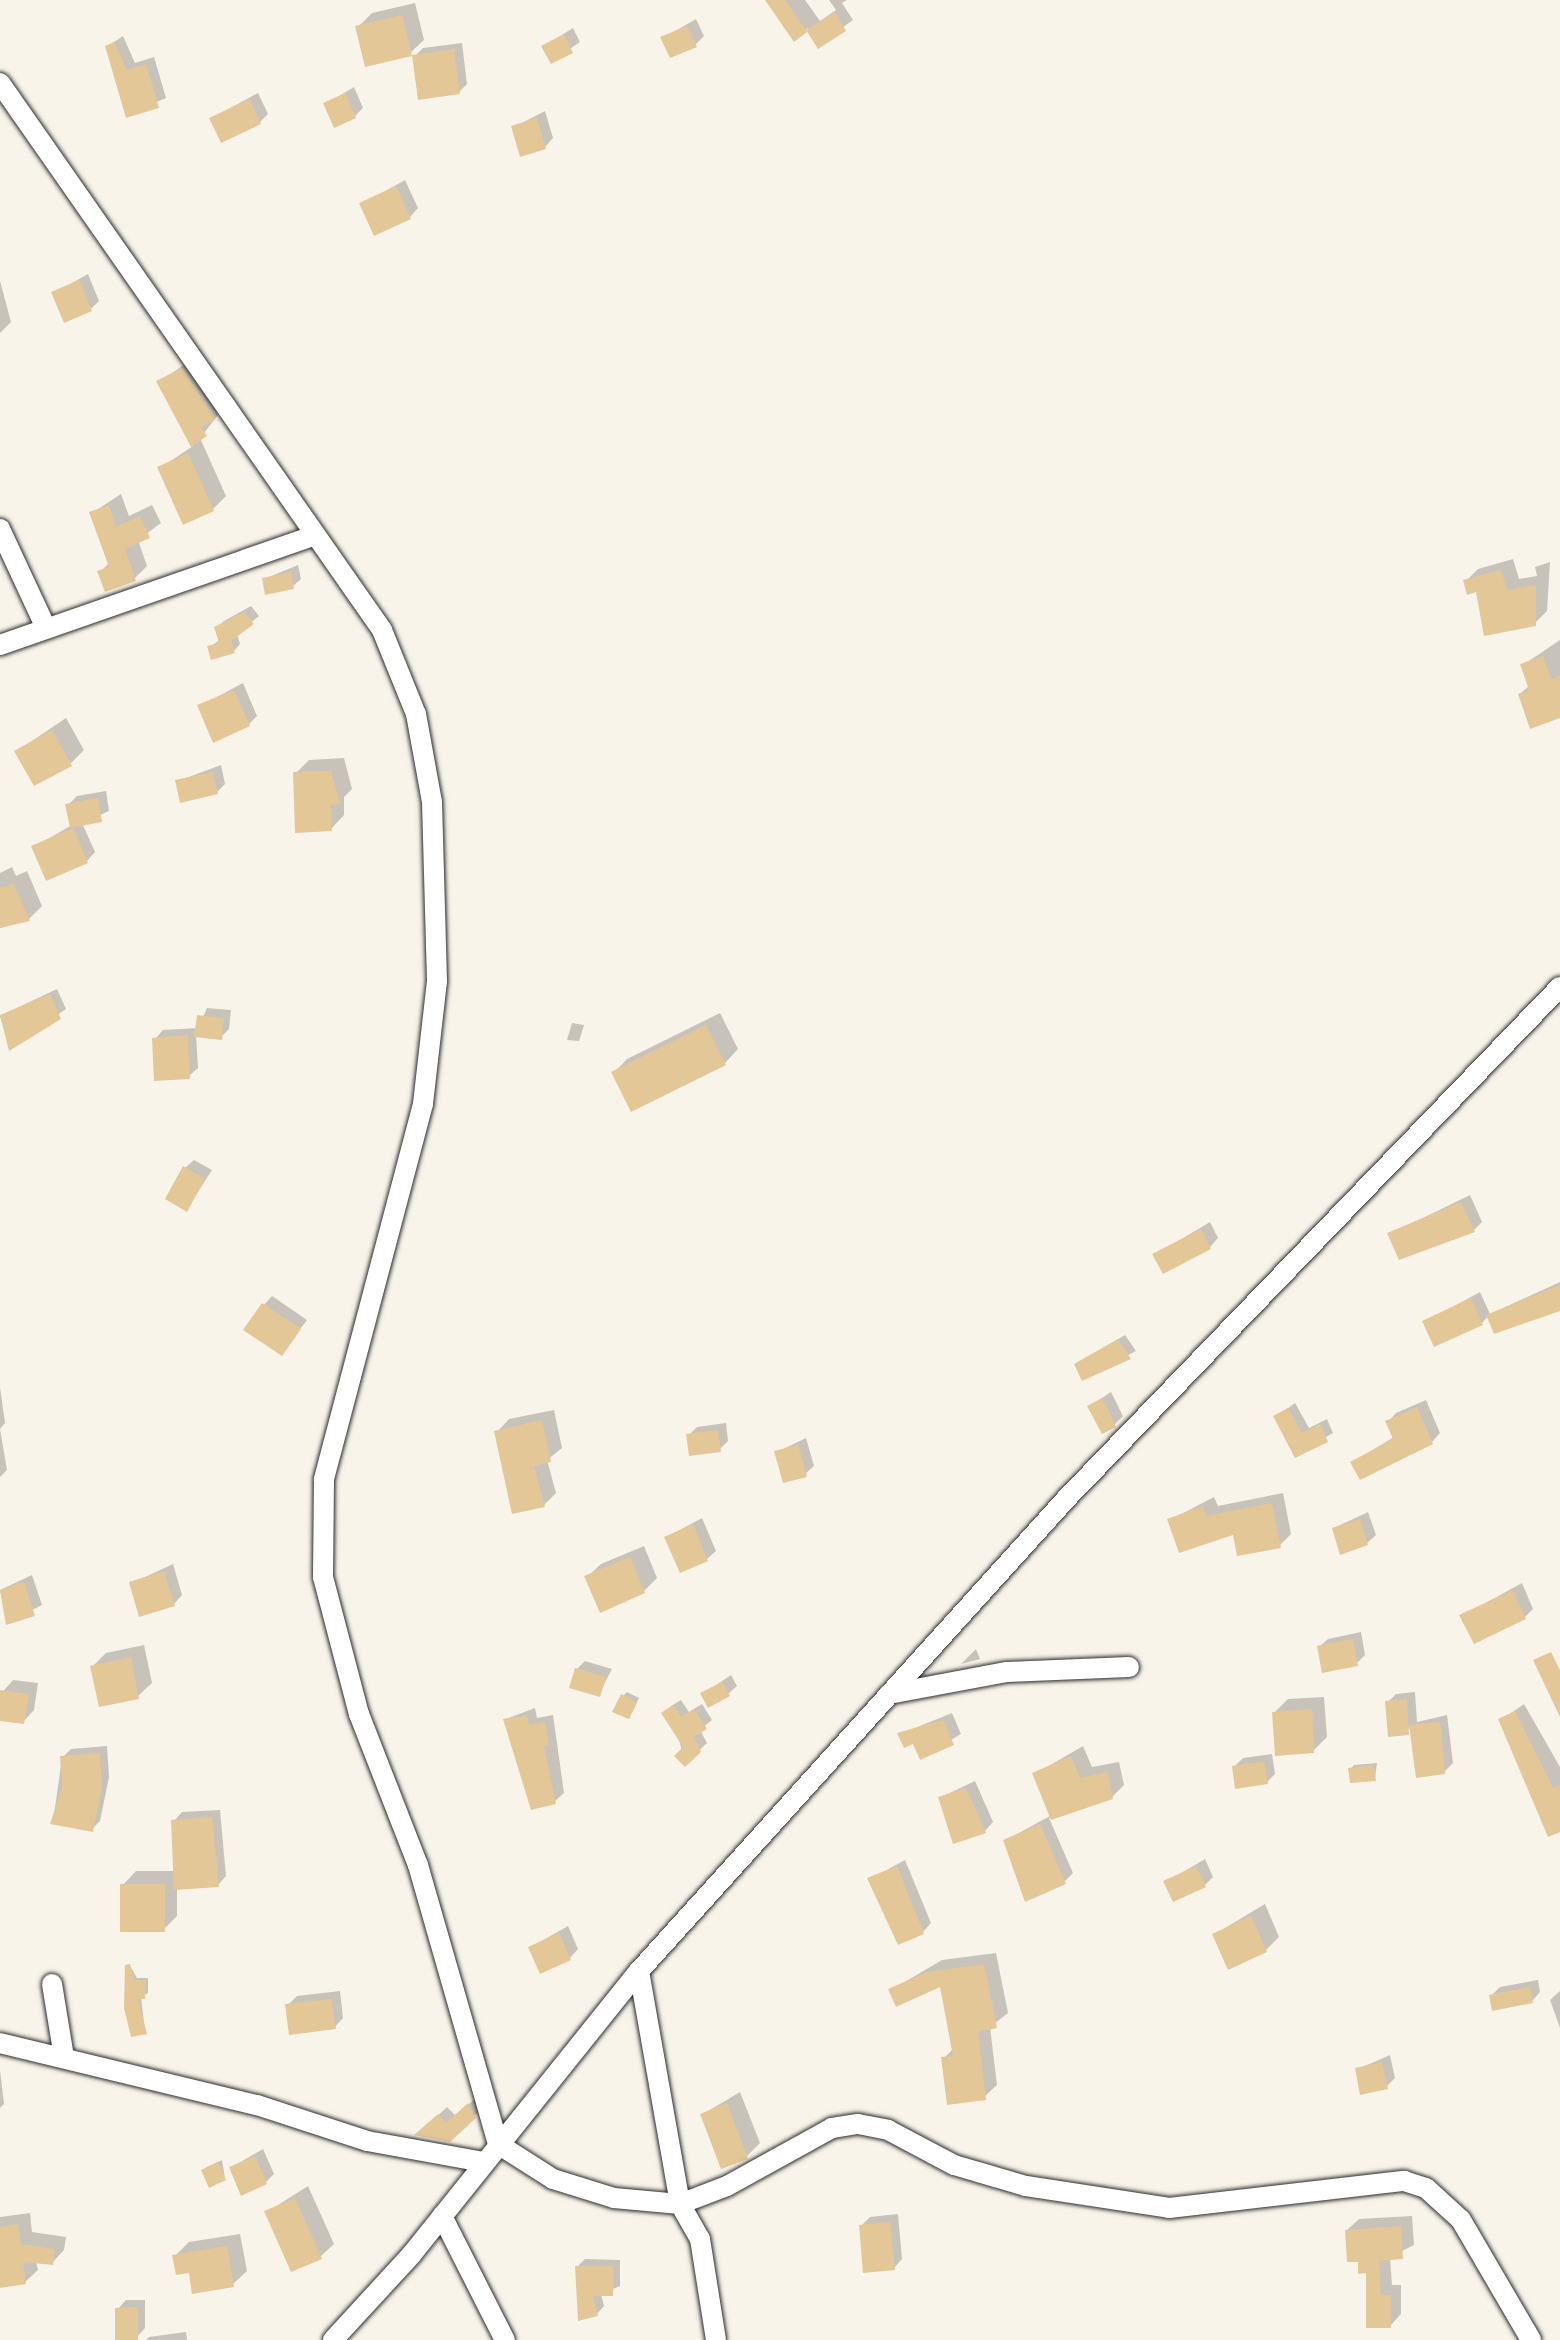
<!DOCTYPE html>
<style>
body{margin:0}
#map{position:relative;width:1560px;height:2340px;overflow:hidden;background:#f9f4ea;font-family:Sriracha,sans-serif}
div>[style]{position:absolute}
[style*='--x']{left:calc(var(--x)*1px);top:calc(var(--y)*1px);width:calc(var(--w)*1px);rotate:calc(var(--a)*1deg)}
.shadow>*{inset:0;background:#0003}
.building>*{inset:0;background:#e3c797}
.roads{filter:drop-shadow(0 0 2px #2b2b2b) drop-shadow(0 0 2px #2b2b2b)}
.minor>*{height:20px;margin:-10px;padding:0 10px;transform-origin:10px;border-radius:10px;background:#fff}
span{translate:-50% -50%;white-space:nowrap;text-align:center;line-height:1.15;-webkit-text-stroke:8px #fff;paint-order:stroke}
</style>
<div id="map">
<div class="shadow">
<div style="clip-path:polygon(768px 0,805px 0,820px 21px,836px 10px,829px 0,847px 0,842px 3px,853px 20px,818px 45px,808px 28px,794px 39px)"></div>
<div style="clip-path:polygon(415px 3px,424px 40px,410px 53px,358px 27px,372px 13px)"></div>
<div style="clip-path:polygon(696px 19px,704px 36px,695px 45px,663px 38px)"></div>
<div style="clip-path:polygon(573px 28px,580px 42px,552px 61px,544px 46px)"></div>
<div style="clip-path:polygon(123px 36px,135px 63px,154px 57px,166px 98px,128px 114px,108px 46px)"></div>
<div style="clip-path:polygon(462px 43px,467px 84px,459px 92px,415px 56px,423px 48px)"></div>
<div style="clip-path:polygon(354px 87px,363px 108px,355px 116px,326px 104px)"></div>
<div style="clip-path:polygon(258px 93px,268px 114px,260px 122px,212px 118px)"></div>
<div style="clip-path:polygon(545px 111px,553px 138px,545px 147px,514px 127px)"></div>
<div style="clip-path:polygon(405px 180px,418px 208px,410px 217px,362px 204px)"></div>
<div style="clip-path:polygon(88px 274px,99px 301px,91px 309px,54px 293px)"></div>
<div style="clip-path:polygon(0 281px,11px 322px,0 333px)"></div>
<div style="clip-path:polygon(195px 357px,226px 405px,200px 438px,226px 496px,213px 509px,160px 468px,193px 446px,159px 382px)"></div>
<div style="clip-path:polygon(121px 494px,129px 516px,152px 505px,161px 523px,138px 540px,147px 566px,135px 578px,100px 572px,110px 562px,92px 513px)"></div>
<div style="clip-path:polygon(1513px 559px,1519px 579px,1537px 576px,1535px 567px,1550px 562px,1547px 611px,1534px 624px,1466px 581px,1478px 569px)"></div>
<div style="clip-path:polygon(298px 565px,301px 579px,292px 587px,264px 579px)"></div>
<div style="clip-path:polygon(251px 606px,259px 616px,237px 634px,240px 644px,234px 651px,210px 647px,221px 639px,217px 628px,224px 621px)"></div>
<div style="clip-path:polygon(1560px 640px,1560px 716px,1520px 694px,1530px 685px,1523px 665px)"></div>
<div style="clip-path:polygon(243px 683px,257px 716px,249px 724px,200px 706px)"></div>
<div style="clip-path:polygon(66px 718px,84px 750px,70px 764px,17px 751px)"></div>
<div style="clip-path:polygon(344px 758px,352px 789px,344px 797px,344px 815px,331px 829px,296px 773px,309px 760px)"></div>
<div style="clip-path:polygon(221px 765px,225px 784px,217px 792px,178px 781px)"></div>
<div style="clip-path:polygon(106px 791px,109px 811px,82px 823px,95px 852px,87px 861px,34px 847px,72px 825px,68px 805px,77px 796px)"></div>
<div style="clip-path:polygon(12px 867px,16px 876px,27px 871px,42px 906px,29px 919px,0 928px,0 873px)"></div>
<div style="clip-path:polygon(57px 989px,66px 1009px,10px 1048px,0 1016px)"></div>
<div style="clip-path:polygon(207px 1008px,231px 1010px,229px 1029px,221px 1037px,196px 1035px,198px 1068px,189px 1076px,155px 1039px,163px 1030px,198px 1028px)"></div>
<div style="clip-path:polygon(720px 1013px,738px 1049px,725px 1063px,632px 1109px,614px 1073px,627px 1059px)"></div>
<div style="clip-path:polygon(572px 1023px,584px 1025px,579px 1041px,567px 1040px)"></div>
<div style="clip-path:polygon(194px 1160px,212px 1170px,187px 1209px,185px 1168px)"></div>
<div style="clip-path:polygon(1470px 1195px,1482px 1222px,1474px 1230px,1390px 1234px)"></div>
<div style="clip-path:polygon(1210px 1222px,1218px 1238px,1210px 1247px,1155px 1255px)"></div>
<div style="clip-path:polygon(1560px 1282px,1560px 1308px,1489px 1315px,1482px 1323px,1425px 1322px,1480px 1292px,1490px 1314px)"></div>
<div style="clip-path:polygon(272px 1296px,307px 1320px,282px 1353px,264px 1305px)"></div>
<div style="clip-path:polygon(1125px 1335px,1136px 1351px,1083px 1378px,1077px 1364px)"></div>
<div style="clip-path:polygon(0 1387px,5px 1423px,0 1429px)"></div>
<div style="clip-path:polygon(1111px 1392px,1123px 1416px,1114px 1425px,1090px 1406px)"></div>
<div style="clip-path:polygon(1426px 1400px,1440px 1433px,1432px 1442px,1353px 1462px,1394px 1437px,1388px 1422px,1396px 1413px)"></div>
<div style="clip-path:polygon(1295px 1403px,1309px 1428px,1327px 1419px,1333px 1433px,1296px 1454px,1276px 1417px)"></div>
<div style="clip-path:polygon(554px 1410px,562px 1448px,547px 1460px,556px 1493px,544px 1505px,497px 1432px,509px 1419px)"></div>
<div style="clip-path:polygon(726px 1423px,728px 1441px,720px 1449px,689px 1435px,697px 1427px)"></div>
<div style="clip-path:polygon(0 1429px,7px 1470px,0 1477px)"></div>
<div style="clip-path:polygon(806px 1438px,814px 1466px,805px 1474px,777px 1452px)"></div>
<div style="clip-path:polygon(1283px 1493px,1291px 1534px,1279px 1546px,1170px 1520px,1214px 1497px,1218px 1506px)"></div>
<div style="clip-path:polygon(1368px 1512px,1376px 1535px,1367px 1543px,1334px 1528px)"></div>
<div style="clip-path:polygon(702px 1518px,716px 1551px,707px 1559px,667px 1537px)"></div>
<div style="clip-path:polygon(644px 1546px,657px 1578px,644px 1591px,587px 1577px,601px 1564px)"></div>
<div style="clip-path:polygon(173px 1564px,182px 1595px,174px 1604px,132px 1583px)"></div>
<div style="clip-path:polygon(32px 1575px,42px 1605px,8px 1622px,0 1590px)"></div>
<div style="clip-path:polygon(1522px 1583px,1533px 1609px,1525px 1617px,1462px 1616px)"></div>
<div style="clip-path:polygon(1361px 1632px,1365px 1655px,1356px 1664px,1319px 1647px,1328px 1639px)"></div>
<div style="clip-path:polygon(144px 1645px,152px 1683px,138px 1696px,93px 1666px,106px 1653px)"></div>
<div style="clip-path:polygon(976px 1649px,980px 1659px,961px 1664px)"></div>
<div style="clip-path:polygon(585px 1661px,612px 1669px,599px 1694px,577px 1669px)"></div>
<div style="clip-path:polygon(731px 1675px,737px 1686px,728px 1694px,703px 1694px)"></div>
<div style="clip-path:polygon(13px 1680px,38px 1683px,34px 1710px,23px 1722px,0 1718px,0 1695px)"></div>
<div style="clip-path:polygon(627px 1692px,639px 1698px,632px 1713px,623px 1696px)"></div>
<div style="clip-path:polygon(1415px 1692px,1417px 1722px,1447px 1715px,1453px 1763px,1444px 1772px,1388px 1702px,1396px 1694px)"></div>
<div style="clip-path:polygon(1324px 1697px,1327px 1737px,1313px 1751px,1275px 1712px,1288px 1699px)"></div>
<div style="clip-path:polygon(681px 1700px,689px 1712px,702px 1704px,712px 1720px,700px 1730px,707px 1743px,685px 1764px,671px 1706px)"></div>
<div style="clip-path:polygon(1524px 1704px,1560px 1767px,1560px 1829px,1501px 1720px)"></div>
<div style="clip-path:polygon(535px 1708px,537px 1718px,553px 1715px,564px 1793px,555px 1801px,506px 1719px)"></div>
<div style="clip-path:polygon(952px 1713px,961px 1734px,922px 1757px,914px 1740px,900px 1734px)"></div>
<div style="clip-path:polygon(107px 1746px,109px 1777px,100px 1821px,92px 1829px,53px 1822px,62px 1758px,71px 1749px)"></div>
<div style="clip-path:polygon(1083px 1746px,1092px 1767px,1119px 1762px,1124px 1785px,1112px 1797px,1049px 1818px,1073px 1873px,1065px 1881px,1006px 1840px,1052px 1815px,1035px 1774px)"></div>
<div style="clip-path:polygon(1272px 1754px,1275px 1774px,1267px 1782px,1234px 1767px,1243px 1758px)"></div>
<div style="clip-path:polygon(1377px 1763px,1375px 1778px,1351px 1769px,1354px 1765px)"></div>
<div style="clip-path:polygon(975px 1781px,993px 1822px,985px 1831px,941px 1797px)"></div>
<div style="clip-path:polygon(220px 1810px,226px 1876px,218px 1885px,177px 1888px,177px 1916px,164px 1929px,123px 1885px,136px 1871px,176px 1871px,174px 1821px,182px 1812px)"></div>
<div style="clip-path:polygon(1205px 1859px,1213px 1877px,1205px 1885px,1166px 1882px)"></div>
<div style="clip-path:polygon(905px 1860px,931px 1923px,923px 1932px,870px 1879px)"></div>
<div style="clip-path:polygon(1265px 1904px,1279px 1937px,1266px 1950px,1215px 1934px)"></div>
<div style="clip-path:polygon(568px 1926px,578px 1949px,570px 1958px,531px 1947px)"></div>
<div style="clip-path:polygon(996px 1953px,1008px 2013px,990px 2027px,997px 2085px,984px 2097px,944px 2058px,954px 2048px,942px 1984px,891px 1990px,942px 1960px)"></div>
<div style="clip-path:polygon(129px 1964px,137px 1978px,148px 1978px,148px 1993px,141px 1997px,145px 2031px)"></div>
<div style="clip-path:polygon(1538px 1980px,1540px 1992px,1532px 2001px,1492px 1995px,1500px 1987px)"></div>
<div style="clip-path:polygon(340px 1991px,343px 2018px,335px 2027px,288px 2005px,297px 1996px)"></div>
<div style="clip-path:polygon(1560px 1991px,1560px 2028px,1550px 2000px)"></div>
<div style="clip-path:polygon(1390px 2055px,1395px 2078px,1386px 2087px,1358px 2069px)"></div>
<div style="clip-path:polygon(0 2070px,4px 2104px,0 2108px)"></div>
<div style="clip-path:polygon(740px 2092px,760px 2143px,746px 2157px,703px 2114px)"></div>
<div style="clip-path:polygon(477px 2097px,483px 2108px,449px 2139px,419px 2133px,447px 2107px,456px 2116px)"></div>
<div style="clip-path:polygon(263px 2149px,274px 2174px,266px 2182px,232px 2167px)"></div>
<div style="clip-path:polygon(222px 2160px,225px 2178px,204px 2170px,207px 2167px)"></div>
<div style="clip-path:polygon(308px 2186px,334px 2244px,320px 2257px,267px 2212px)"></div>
<div style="clip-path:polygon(30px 2213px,32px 2232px,66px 2237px,64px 2250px,52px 2263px,36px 2261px,38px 2270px,25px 2282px,0 2286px,0 2217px)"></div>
<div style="clip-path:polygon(898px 2214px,902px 2259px,894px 2268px,861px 2226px,870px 2217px)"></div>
<div style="clip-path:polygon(1412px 2216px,1414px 2245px,1390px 2257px,1392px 2285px,1401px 2285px,1401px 2314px,1390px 2326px,1347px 2230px,1359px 2219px)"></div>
<div style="clip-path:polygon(240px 2234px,247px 2271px,233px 2284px,191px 2270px,175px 2256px,189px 2242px)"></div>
<div style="clip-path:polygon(585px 2259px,620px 2260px,620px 2286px,601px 2294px,604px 2306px,597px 2314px,577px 2267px)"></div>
<div style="clip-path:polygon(126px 2300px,145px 2300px,145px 2328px,137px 2337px,118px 2309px)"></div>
<div style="clip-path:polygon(186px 2332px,187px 2340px,146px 2340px,149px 2337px)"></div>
</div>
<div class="building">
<div style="clip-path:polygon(765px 0,785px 0,807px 32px,794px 42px)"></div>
<div style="clip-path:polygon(835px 12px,846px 31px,818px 49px,806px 30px)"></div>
<div style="clip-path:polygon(402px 15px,412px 56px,365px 67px,355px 26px)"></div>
<div style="clip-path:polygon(687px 26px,697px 47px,670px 58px,660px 37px)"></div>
<div style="clip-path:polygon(564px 34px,573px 53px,551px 64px,541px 46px)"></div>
<div style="clip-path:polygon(114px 42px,127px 70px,146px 64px,159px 108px,126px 118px,105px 46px)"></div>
<div style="clip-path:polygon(454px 49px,460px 94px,418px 100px,412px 55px)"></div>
<div style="clip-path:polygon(345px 93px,356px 118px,334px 128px,323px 103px)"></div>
<div style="clip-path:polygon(250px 99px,261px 124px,221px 143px,209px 118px)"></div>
<div style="clip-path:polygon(537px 118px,546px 149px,520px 157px,511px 126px)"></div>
<div style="clip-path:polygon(396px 186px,411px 219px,374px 236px,359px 203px)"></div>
<div style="clip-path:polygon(79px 280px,92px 311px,64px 323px,51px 292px)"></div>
<div style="clip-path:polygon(182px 368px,215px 420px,201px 427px,207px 436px,191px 447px,156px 381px)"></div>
<div style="clip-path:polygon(188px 453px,214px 511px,183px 525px,157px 467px)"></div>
<div style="clip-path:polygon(109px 505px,116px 527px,140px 516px,150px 538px,125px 549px,136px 581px,105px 592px,97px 571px,109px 567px,89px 512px)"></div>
<div style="clip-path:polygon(1501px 570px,1507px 590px,1536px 585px,1536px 626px,1484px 636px,1476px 592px,1467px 595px,1463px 580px)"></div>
<div style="clip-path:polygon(291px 572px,294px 589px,265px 595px,262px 578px)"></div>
<div style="clip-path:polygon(244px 612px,254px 624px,231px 641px,235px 653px,211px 660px,207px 646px,219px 643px,214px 627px)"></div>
<div style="clip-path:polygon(1543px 656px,1551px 679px,1560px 676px,1560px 718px,1530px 729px,1518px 694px,1529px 690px,1520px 664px)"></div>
<div style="clip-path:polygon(234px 690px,250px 726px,213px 743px,197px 705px)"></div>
<div style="clip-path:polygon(52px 730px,72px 766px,34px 786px,14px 751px)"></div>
<div style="clip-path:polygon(331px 771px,340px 804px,331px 805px,332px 831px,295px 833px,293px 772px)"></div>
<div style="clip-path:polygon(213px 772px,218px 794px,180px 803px,175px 780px)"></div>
<div style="clip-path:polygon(98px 798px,102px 822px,70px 828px,65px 804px)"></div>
<div style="clip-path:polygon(73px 828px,88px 863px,46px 881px,31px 846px)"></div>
<div style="clip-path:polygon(13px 883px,30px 921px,0 928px,0 888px)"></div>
<div style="clip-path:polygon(50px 994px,61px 1019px,9px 1051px,0 1015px)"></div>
<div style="clip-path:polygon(197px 1015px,224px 1018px,222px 1040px,194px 1037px)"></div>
<div style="clip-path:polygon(706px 1025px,726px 1065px,631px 1112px,611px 1072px)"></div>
<div style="clip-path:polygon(188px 1035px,190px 1079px,154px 1081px,152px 1038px)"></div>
<div style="clip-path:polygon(183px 1166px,205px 1179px,187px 1212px,165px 1199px)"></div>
<div style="clip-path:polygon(1461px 1202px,1475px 1232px,1399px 1260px,1387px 1233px)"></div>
<div style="clip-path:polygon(1201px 1229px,1211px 1249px,1163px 1274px,1152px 1254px)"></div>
<div style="clip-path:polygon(1560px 1285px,1560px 1311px,1494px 1334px,1486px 1315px)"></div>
<div style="clip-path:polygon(1471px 1298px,1483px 1325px,1434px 1347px,1422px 1321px)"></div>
<div style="clip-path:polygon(262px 1303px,301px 1329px,282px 1356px,243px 1330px)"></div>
<div style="clip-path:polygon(1118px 1339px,1131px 1359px,1082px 1381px,1074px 1364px)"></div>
<div style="clip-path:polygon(1102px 1398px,1116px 1427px,1102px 1434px,1087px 1406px)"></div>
<div style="clip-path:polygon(1417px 1407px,1433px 1444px,1360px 1480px,1350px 1462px,1393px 1439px,1385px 1421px)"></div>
<div style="clip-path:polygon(1288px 1408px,1302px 1433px,1320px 1424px,1328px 1442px,1295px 1458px,1273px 1416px)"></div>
<div style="clip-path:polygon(542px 1420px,551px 1462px,534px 1466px,545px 1507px,512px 1514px,494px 1431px)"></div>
<div style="clip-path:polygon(718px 1430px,721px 1452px,689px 1456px,686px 1434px)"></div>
<div style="clip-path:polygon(798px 1445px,807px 1477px,783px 1483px,774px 1451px)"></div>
<div style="clip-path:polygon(1272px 1503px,1281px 1548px,1237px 1556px,1233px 1535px,1179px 1553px,1167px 1519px,1203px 1506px,1206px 1516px)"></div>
<div style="clip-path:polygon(1360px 1519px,1368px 1545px,1340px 1555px,1332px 1528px)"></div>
<div style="clip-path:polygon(693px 1524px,708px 1561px,680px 1573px,664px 1537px)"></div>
<div style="clip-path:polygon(630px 1557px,645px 1593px,600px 1613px,584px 1576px)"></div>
<div style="clip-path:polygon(164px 1571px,175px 1606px,139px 1617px,129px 1582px)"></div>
<div style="clip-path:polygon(24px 1582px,35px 1616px,6px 1625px,0 1590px)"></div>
<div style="clip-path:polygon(1513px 1590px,1526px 1619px,1474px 1644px,1459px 1615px)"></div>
<div style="clip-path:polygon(1353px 1639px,1358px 1666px,1322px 1673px,1317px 1646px)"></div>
<div style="clip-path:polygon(1551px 1652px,1560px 1670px,1560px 1717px,1533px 1660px)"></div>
<div style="clip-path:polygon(131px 1657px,139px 1699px,99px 1707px,90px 1666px)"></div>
<div style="clip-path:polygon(575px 1668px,606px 1677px,600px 1697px,569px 1688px)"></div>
<div style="clip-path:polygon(722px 1682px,730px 1696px,708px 1708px,700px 1693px)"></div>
<div style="clip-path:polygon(0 1690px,29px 1694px,24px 1724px,0 1721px)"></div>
<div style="clip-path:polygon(621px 1694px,637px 1702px,629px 1719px,612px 1712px)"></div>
<div style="clip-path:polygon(1407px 1699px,1409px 1735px,1388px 1737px,1385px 1701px)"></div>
<div style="clip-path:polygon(673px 1705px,681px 1717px,694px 1709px,707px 1729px,694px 1737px,701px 1752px,685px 1767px,674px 1756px,683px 1747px,661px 1713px)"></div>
<div style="clip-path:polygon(1312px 1709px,1314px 1753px,1275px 1756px,1272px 1712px)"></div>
<div style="clip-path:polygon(1515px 1711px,1553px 1788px,1560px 1785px,1560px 1832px,1548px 1837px,1498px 1719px)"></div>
<div style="clip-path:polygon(527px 1715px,529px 1725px,545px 1722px,549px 1745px,544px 1746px,556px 1804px,531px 1810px,503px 1719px)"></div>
<div style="clip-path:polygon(943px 1720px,954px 1745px,920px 1760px,913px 1744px,904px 1748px,897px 1733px)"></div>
<div style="clip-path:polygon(1440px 1722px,1445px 1774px,1416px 1778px,1409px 1725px)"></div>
<div style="clip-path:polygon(100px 1753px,102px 1787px,93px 1832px,50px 1824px,62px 1787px,60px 1756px)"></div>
<div style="clip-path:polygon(1071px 1756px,1080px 1778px,1108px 1772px,1113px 1799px,1051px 1820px,1032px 1773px)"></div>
<div style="clip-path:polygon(1264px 1761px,1268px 1784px,1235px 1789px,1232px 1766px)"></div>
<div style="clip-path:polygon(1374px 1765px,1376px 1781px,1350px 1783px,1348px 1768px)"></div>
<div style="clip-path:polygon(966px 1788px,986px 1833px,953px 1844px,938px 1797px)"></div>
<div style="clip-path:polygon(212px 1817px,219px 1887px,174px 1890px,171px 1820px)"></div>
<div style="clip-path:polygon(1040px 1824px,1066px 1884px,1025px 1902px,1003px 1840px)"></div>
<div style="clip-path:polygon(897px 1866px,924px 1934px,898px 1945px,867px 1878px)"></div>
<div style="clip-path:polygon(1196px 1866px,1206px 1887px,1173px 1902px,1163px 1881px)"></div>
<div style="clip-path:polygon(120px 1884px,165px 1884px,165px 1932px,120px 1932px)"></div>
<div style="clip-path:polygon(1251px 1916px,1267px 1952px,1228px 1970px,1212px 1934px)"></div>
<div style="clip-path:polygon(559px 1933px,571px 1960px,540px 1974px,528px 1947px)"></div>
<div style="clip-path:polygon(130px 1964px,134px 1980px,146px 1980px,145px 1999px,138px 1999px,147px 2034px,131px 2037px,124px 2008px,125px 1965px)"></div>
<div style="clip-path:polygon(984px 1964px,997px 2028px,978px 2032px,986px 2100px,947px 2105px,941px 2057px,953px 2056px,940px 1987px,896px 2007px,888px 1989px,927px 1972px)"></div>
<div style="clip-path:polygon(1530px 1987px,1533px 2003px,1492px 2011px,1489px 1995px)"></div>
<div style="clip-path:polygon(332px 1999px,336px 2029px,289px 2035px,285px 2004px)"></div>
<div style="clip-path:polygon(1382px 2062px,1388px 2089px,1360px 2095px,1355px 2068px)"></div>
<div style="clip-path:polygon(468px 2103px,476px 2118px,450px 2142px,414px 2135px,438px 2114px,446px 2123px)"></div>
<div style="clip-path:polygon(727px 2103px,748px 2159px,721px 2169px,700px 2114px)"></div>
<div style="clip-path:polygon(255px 2156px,267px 2184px,241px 2196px,229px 2167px)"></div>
<div style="clip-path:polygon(218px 2162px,226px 2180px,209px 2188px,201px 2170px)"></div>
<div style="clip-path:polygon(295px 2198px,322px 2259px,291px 2272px,264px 2211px)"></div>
<div style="clip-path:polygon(890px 2222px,895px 2270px,863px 2273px,859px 2225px)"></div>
<div style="clip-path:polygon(18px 2224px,21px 2244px,55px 2249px,53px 2265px,23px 2262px,26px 2284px,0 2288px,0 2227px)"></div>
<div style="clip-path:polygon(1401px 2226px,1403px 2259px,1379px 2261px,1381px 2295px,1391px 2295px,1391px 2328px,1366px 2328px,1366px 2273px,1358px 2274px,1358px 2262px,1347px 2262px,1345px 2230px)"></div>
<div style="clip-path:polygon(227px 2246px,234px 2287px,192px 2294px,189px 2273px,176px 2275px,172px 2255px)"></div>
<div style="clip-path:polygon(575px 2266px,614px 2266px,613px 2296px,593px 2296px,598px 2316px,578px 2321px)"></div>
<div style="clip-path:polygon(138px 2307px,138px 2340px,115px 2340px,115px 2308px)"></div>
</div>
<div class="roads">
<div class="minor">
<div style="--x:0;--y:83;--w:667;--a:55.07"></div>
<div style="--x:382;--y:630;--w:91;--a:68"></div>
<div style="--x:416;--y:714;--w:89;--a:79.7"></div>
<div style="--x:432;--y:802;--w:179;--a:88.4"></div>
<div style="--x:437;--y:981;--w:124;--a:96.5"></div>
<div style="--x:423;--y:1104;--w:389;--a:104.8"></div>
<div style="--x:324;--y:1480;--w:97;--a:90.6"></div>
<div style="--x:323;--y:1577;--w:142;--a:75.3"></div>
<div style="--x:359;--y:1714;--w:162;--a:68.7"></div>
<div style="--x:418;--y:1865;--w:290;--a:74"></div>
<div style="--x:498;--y:2144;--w:65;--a:32.5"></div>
<div style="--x:553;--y:2179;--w:64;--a:17.3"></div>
<div style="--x:614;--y:2198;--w:66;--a:5.2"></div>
<div style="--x:680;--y:2204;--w:50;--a:-21"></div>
<div style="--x:727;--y:2186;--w:120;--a:-28.9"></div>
<div style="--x:832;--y:2128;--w:26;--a:-9"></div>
<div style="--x:858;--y:2124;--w:31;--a:11"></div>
<div style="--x:888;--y:2130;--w:75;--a:27.9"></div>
<div style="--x:954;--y:2165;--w:75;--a:16.3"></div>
<div style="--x:1026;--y:2186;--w:145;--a:8.7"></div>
<div style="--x:1169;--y:2208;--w:237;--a:-6.6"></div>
<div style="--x:1404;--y:2181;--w:23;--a:18"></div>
<div style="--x:1426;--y:2188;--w:47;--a:42.4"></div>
<div style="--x:1461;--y:2220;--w:139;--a:59.7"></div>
<div style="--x:0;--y:529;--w:107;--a:65.1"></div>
<div style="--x:0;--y:645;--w:334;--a:-19.2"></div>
<div style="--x:889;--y:1694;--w:120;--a:-10.6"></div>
<div style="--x:1007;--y:1672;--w:122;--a:-2.3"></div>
<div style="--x:639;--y:1971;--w:237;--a:80"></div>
<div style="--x:680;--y:2204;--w:40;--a:60.3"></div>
<div style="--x:700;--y:2239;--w:102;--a:81"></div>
<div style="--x:52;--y:1984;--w:74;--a:80.7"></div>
<div style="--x:0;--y:2043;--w:264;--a:13.6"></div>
<div style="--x:257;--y:2105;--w:116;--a:18.1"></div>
<div style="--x:367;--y:2141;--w:119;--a:10.2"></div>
<div style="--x:442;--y:2216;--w:139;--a:63.1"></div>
<div style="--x:333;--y:2340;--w:117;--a:-47.4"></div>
<div style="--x:412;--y:2254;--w:363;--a:-51.3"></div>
<div style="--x:639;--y:1971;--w:638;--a:-47.86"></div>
<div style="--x:1067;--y:1498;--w:710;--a:-46.03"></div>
</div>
</div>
</div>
